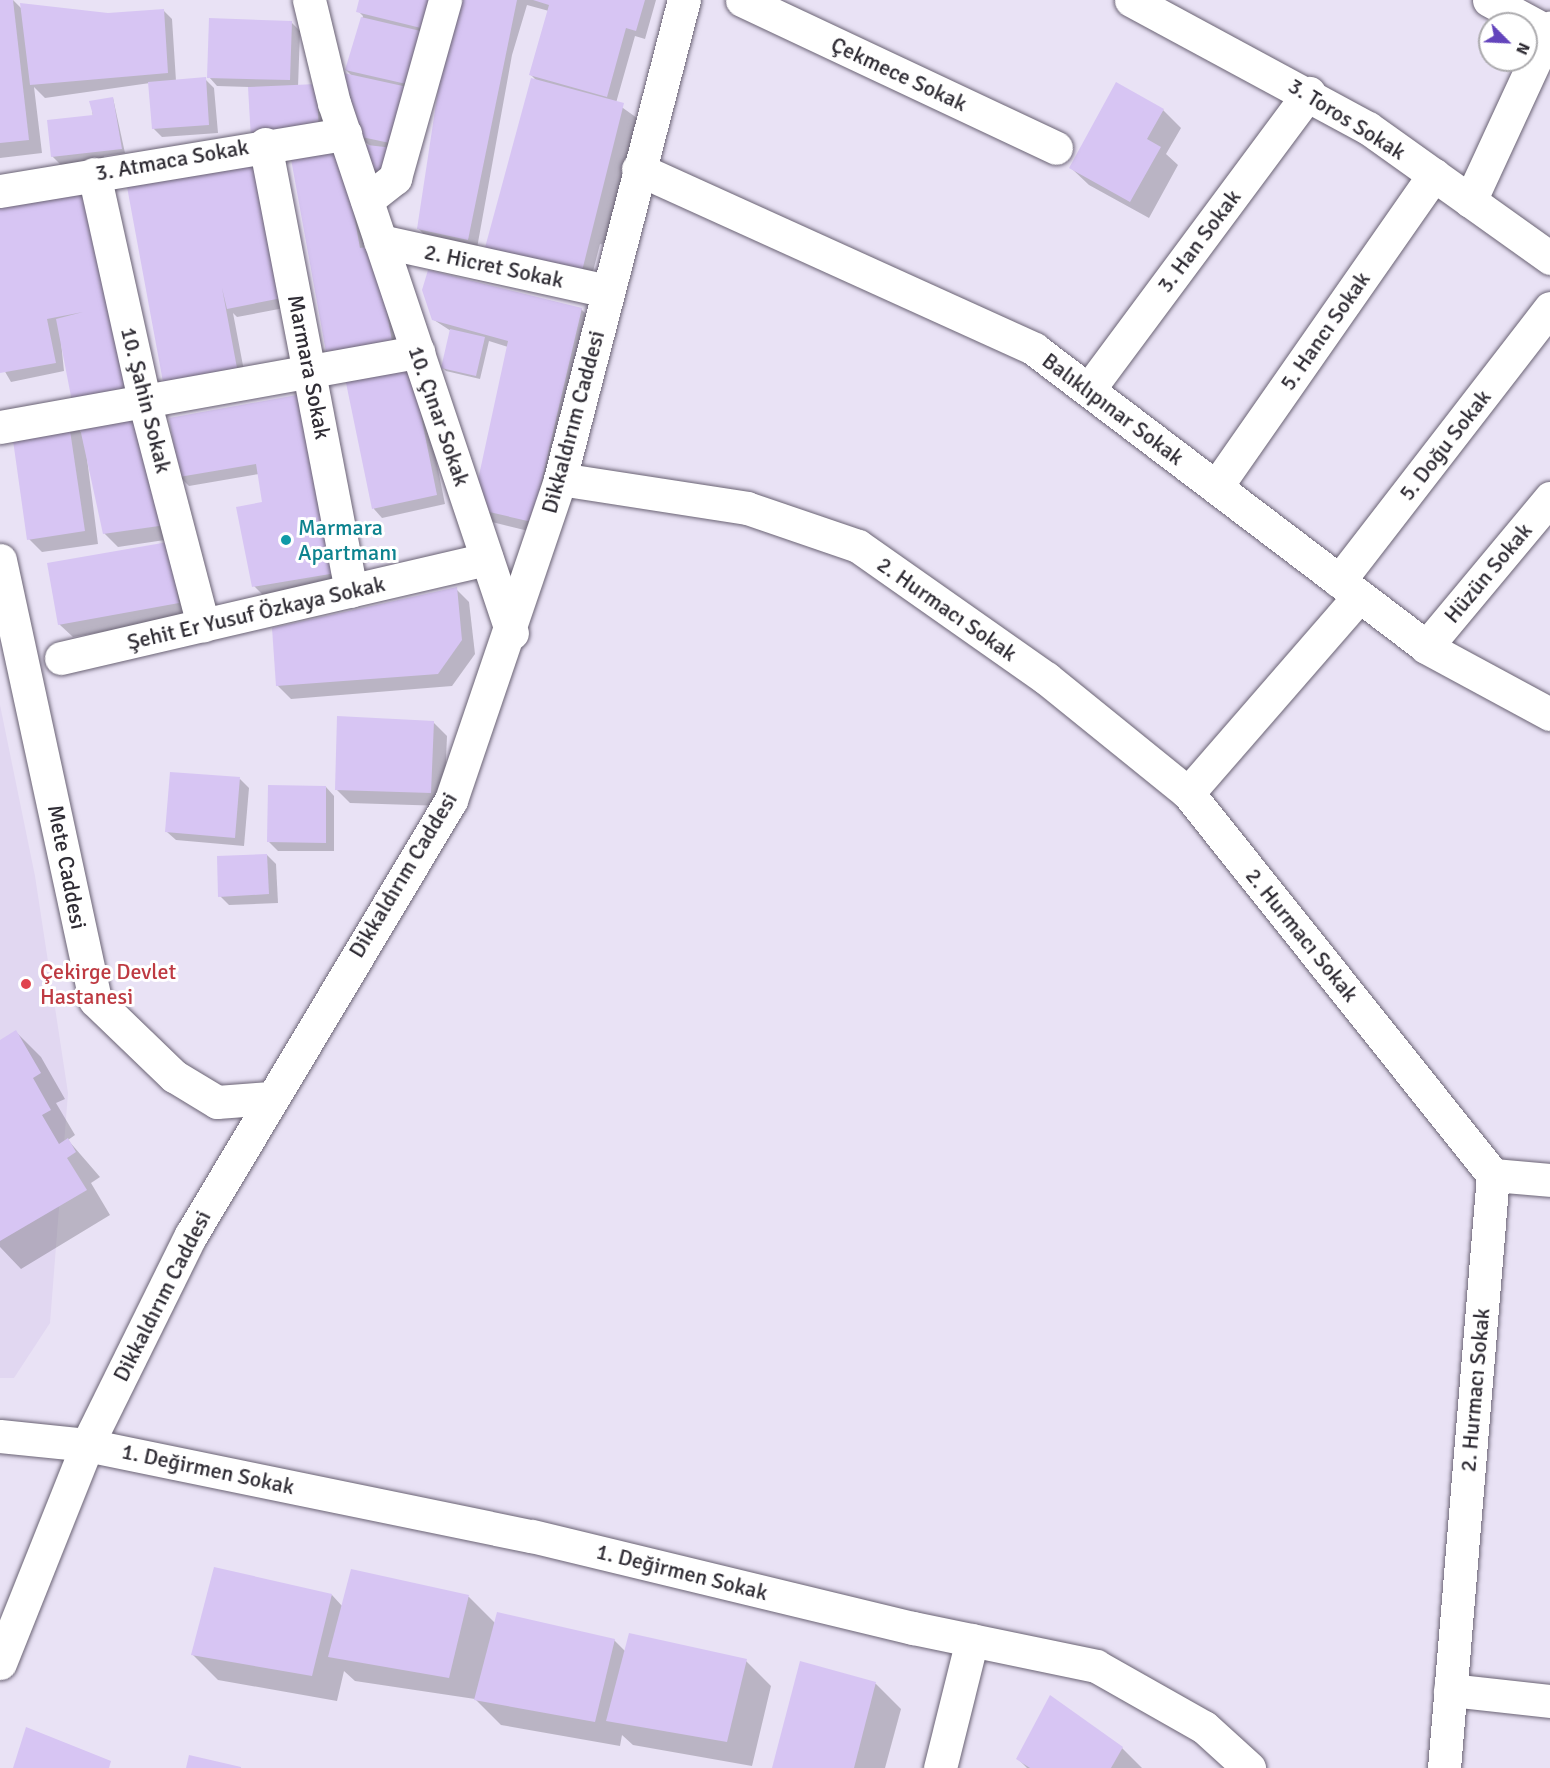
<!DOCTYPE html>
<meta charset="utf-8">
<style>
body{margin:0}
#map{position:relative;width:1550px;height:1768px;overflow:hidden;background:#e9e2f5;font-family:Signika,sans-serif}
div>[style]{position:absolute}
[style*='--x']{left:calc(var(--x)*1px);top:calc(var(--y)*1px);width:calc(var(--w)*1px);rotate:calc(var(--a)*1deg)}
.built>*{inset:0;background:#e1d7f1}
.shadow>*{inset:0;background:#0003}
.building>*{inset:0;background:#d7c5f3}
.roads{filter:drop-shadow(0 0 2px #6a6374) drop-shadow(0 0 2px #6a6374)}
.minor>*{height:33px;margin:-16.5px;padding:0 16.5px;transform-origin:16.5px;border-radius:16.5px;background:#fff}
.major>*{height:33px;margin:-16.5px;padding:0 16.5px;transform-origin:16.5px;border-radius:16.5px;background:#fff}
.dots>*{width:16px;height:16px;translate:-50% -50%;box-sizing:border-box;border:3px solid #fff;border-radius:50%}
span{translate:-50% -50%;white-space:nowrap;text-align:center;line-height:1.15;-webkit-text-stroke:6px #fff;paint-order:stroke}
.street-label{font-size:22px;color:#2f2c34}
.culture-label{font-size:22px;color:#0d838f}
.left{translate:0 -50%;text-align:left}
.health-label{font-size:22px;color:#be3a42}
.north{position:absolute;left:1478px;top:12px;width:60px;height:60px;box-sizing:border-box;background:#fff;border:2px solid #acabae;border-radius:50%;rotate:114deg;font-size:16px;font-weight:700;line-height:24px;text-align:center;color:#2f2c34}
.north::after{content:'';display:block;margin:auto;width:21px;height:27px;background:#6344bc;clip-path:polygon(50% 0,100% 100%,50% 72%,0 100%)}
</style>
<div id="map">
<div class="built">
<div style="clip-path:polygon(0 705px,35px 876px,68px 1093px,50px 1323px,14px 1378px,0 1378px)"></div>
</div>
<div class="shadow">
<div style="clip-path:polygon(13px 0,22px 9px,108px 14px,163px 10px,172px 19px,176px 81px,205px 79px,214px 88px,218px 133px,162px 137px,153px 128px,150px 83px,45px 98px,34px 87px,42px 153px,0 158px,0 1px)"></div>
<div style="clip-path:polygon(361px 0,448px 0,437px 43px,374px 175px,370px 146px,358px 135px,353px 77px,346px 70px,363px 16px,358px 11px)"></div>
<div style="clip-path:polygon(461px 0,656px 0,645px 39px,635px 36px,616px 103px,637px 118px,606px 245px,600px 244px,589px 287px,494px 263px,538px 82px,530px 74px,549px 11px,527px 5px,512px 55px,477px 248px,427px 238px,419px 229px)"></div>
<div style="clip-path:polygon(291px 22px,300px 31px,298px 87px,316px 86px,339px 139px,405px 354px,341px 365px,291px 149px,252px 138px,249px 87px,217px 86px,209px 77px)"></div>
<div style="clip-path:polygon(113px 98px,125px 153px,104px 156px,105px 161px,61px 165px,52px 156px,93px 117px,91px 102px)"></div>
<div style="clip-path:polygon(1163px 110px,1181px 128px,1166px 154px,1178px 165px,1149px 218px,1089px 185px,1071px 168px)"></div>
<div style="clip-path:polygon(272px 160px,300px 305px,237px 317px,233px 313px,245px 376px,174px 390px)"></div>
<div style="clip-path:polygon(94px 189px,178px 538px,118px 547px,104px 533px,86px 451px,98px 544px,42px 552px,29px 539px,67px 419px,83px 434px,60px 332px,64px 371px,11px 382px,0 363px)"></div>
<div style="clip-path:polygon(581px 309px,590px 318px,545px 535px,488px 521px,508px 347px,489px 341px,480px 379px,446px 371px,442px 367px,451px 331px,434px 320px)"></div>
<div style="clip-path:polygon(419px 376px,445px 504px,382px 518px,374px 509px,347px 379px)"></div>
<div style="clip-path:polygon(307px 394px,353px 591px,272px 604px,254px 586px,265px 503px,259px 474px,189px 486px,180px 477px)"></div>
<div style="clip-path:polygon(168px 544px,191px 617px,73px 637px,59px 624px)"></div>
<div style="clip-path:polygon(456px 589px,469px 602px,475px 654px,452px 686px,291px 699px,277px 685px)"></div>
<div style="clip-path:polygon(433px 722px,447px 736px,444px 806px,350px 803px,336px 789px)"></div>
<div style="clip-path:polygon(240px 779px,249px 788px,244px 846px,176px 840px,167px 832px)"></div>
<div style="clip-path:polygon(326px 787px,334px 796px,334px 851px,278px 851px,269px 842px)"></div>
<div style="clip-path:polygon(267px 855px,276px 864px,278px 903px,229px 905px,220px 896px)"></div>
<div style="clip-path:polygon(16px 1032px,41px 1057px,65px 1099px,56px 1103px,75px 1135px,68px 1140px,100px 1177px,91px 1183px,110px 1215px,21px 1269px,0 1247px,0 1042px)"></div>
<div style="clip-path:polygon(352px 1570px,469px 1597px,495px 1623px,614px 1640px,625px 1651px,746px 1661px,771px 1686px,752px 1766px,633px 1745px,622px 1735px,620px 1746px,501px 1725px,475px 1699px,355px 1681px,344px 1671px,337px 1701px,218px 1680px,193px 1655px,332px 1595px,343px 1607px)"></div>
<div style="clip-path:polygon(801px 1663px,876px 1684px,901px 1709px,885px 1768px,773px 1768px)"></div>
<div style="clip-path:polygon(1122px 1748px,1142px 1768px,1027px 1768px,1017px 1758px)"></div>
</div>
<div class="building">
<div style="clip-path:polygon(0 0,13px 0,29px 140px,0 143px)"></div>
<div style="clip-path:polygon(359px 0,437px 0,429px 30px,356px 12px)"></div>
<div style="clip-path:polygon(458px 0,517px 0,468px 240px,417px 229px,439px 84px)"></div>
<div style="clip-path:polygon(533px 0,645px 0,636px 31px,626px 28px,607px 97px,529px 75px,549px 5px)"></div>
<div style="clip-path:polygon(20px 3px,108px 13px,164px 9px,168px 73px,30px 85px)"></div>
<div style="clip-path:polygon(361px 17px,429px 33px,415px 86px,345px 70px)"></div>
<div style="clip-path:polygon(209px 18px,292px 21px,290px 80px,207px 78px)"></div>
<div style="clip-path:polygon(339px 72px,412px 88px,399px 145px,357px 136px)"></div>
<div style="clip-path:polygon(206px 77px,209px 125px,152px 129px,148px 82px)"></div>
<div style="clip-path:polygon(531px 78px,624px 103px,580px 279px,483px 255px)"></div>
<div style="clip-path:polygon(1116px 82px,1164px 109px,1147px 139px,1161px 147px,1130px 202px,1069px 168px)"></div>
<div style="clip-path:polygon(317px 84px,319px 135px,251px 139px,248px 87px)"></div>
<div style="clip-path:polygon(113px 97px,122px 149px,51px 157px,47px 120px,93px 115px,89px 101px)"></div>
<div style="clip-path:polygon(340px 137px,360px 248px,375px 246px,392px 341px,326px 352px,289px 148px)"></div>
<div style="clip-path:polygon(359px 144px,393px 148px,390px 175px,369px 172px)"></div>
<div style="clip-path:polygon(264px 149px,292px 296px,227px 309px,222px 288px,237px 368px,163px 382px,125px 176px)"></div>
<div style="clip-path:polygon(95px 187px,135px 400px,74px 412px,56px 319px,83px 312px,47px 319px,56px 363px,0 373px,0 203px)"></div>
<div style="clip-path:polygon(428px 270px,582px 308px,532px 522px,472px 508px,508px 341px,432px 320px,422px 290px)"></div>
<div style="clip-path:polygon(450px 329px,485px 337px,476px 376px,441px 368px)"></div>
<div style="clip-path:polygon(411px 366px,437px 495px,372px 509px,345px 378px)"></div>
<div style="clip-path:polygon(308px 393px,336px 573px,252px 587px,236px 507px,262px 502px,256px 464px,179px 477px,169px 418px)"></div>
<div style="clip-path:polygon(143px 408px,166px 525px,103px 534px,78px 419px)"></div>
<div style="clip-path:polygon(68px 417px,85px 531px,27px 540px,11px 426px)"></div>
<div style="clip-path:polygon(168px 542px,179px 603px,58px 625px,47px 563px)"></div>
<div style="clip-path:polygon(457px 587px,462px 640px,438px 674px,276px 686px,272px 628px)"></div>
<div style="clip-path:polygon(337px 716px,434px 721px,431px 793px,335px 790px)"></div>
<div style="clip-path:polygon(170px 772px,240px 777px,235px 838px,165px 832px)"></div>
<div style="clip-path:polygon(268px 785px,326px 786px,326px 843px,267px 842px)"></div>
<div style="clip-path:polygon(267px 854px,269px 894px,218px 897px,217px 856px)"></div>
<div style="clip-path:polygon(16px 1030px,41px 1073px,33px 1078px,51px 1110px,42px 1115px,59px 1144px,68px 1138px,76px 1152px,67px 1158px,87px 1190px,0 1241px,0 1040px)"></div>
<div style="clip-path:polygon(214px 1567px,332px 1594px,312px 1676px,191px 1655px)"></div>
<div style="clip-path:polygon(351px 1569px,469px 1595px,449px 1678px,328px 1657px)"></div>
<div style="clip-path:polygon(497px 1612px,615px 1639px,595px 1722px,474px 1700px)"></div>
<div style="clip-path:polygon(629px 1633px,747px 1659px,727px 1742px,606px 1721px)"></div>
<div style="clip-path:polygon(800px 1661px,876px 1682px,854px 1768px,772px 1768px)"></div>
<div style="clip-path:polygon(1050px 1695px,1123px 1747px,1111px 1768px,1030px 1768px,1016px 1759px)"></div>
<div style="clip-path:polygon(26px 1727px,111px 1761px,109px 1768px,13px 1768px)"></div>
<div style="clip-path:polygon(189px 1755px,241px 1767px,241px 1768px,186px 1768px)"></div>
</div>
<div class="roads">
<div class="minor">
<div style="--x:309;--y:0;--w:106;--a:76.4"></div>
<div style="--x:334;--y:103;--w:559;--a:71.44"></div>
<div style="--x:742;--y:0;--w:347;--a:25.2"></div>
<div style="--x:1131;--y:0;--w:269;--a:28.4"></div>
<div style="--x:1368;--y:128;--w:224;--a:35.5"></div>
<div style="--x:1489;--y:0;--w:69;--a:28.4"></div>
<div style="--x:265;--y:144;--w:455;--a:79.1"></div>
<div style="--x:638;--y:169;--w:435;--a:24.4"></div>
<div style="--x:1034;--y:349;--w:492;--a:37.2"></div>
<div style="--x:1426;--y:647;--w:141;--a:28.4"></div>
<div style="--x:94;--y:174;--w:231;--a:77.5"></div>
<div style="--x:144;--y:400;--w:233;--a:75.3"></div>
<div style="--x:0;--y:191;--w:350;--a:-9.4"></div>
<div style="--x:367;--y:200;--w:36;--a:-38"></div>
<div style="--x:395;--y:178;--w:185;--a:-74.3"></div>
<div style="--x:1470;--y:201;--w:191;--a:-65.2"></div>
<div style="--x:380;--y:241;--w:232;--a:12.4"></div>
<div style="--x:1089;--y:389;--w:369;--a:-53.4"></div>
<div style="--x:0;--y:427;--w:425;--a:-10.2"></div>
<div style="--x:560;--y:479;--w:189;--a:8.8"></div>
<div style="--x:747;--y:508;--w:117;--a:18.9"></div>
<div style="--x:858;--y:546;--w:230;--a:35.1"></div>
<div style="--x:1046;--y:678;--w:183;--a:39"></div>
<div style="--x:1188;--y:793;--w:489;--a:51.4"></div>
<div style="--x:1493;--y:1175;--w:595;--a:94.72"></div>
<div style="--x:1216;--y:487;--w:381;--a:-55.1"></div>
<div style="--x:0;--y:560;--w:450;--a:77.8"></div>
<div style="--x:95;--y:1000;--w:110;--a:43.9"></div>
<div style="--x:174;--y:1076;--w:50;--a:31.2"></div>
<div style="--x:217;--y:1102;--w:53;--a:-4.3"></div>
<div style="--x:1339;--y:581;--w:345;--a:-52.3"></div>
<div style="--x:1426;--y:647;--w:194;--a:-50.2"></div>
<div style="--x:61;--y:658;--w:437;--a:-13.1"></div>
<div style="--x:1188;--y:793;--w:261;--a:-49"></div>
<div style="--x:1493;--y:1175;--w:57;--a:5"></div>
<div style="--x:1450;--y:1690;--w:101;--a:6.3"></div>
<div style="--x:940;--y:1768;--w:132;--a:-76"></div>
</div>
<div class="major">
<div style="--x:0;--y:1436;--w:87;--a:5.9"></div>
<div style="--x:87;--y:1445;--w:454;--a:11.6"></div>
<div style="--x:532;--y:1536;--w:392;--a:13.6"></div>
<div style="--x:913;--y:1628;--w:187;--a:11.7"></div>
<div style="--x:1096;--y:1666;--w:124;--a:29.5"></div>
<div style="--x:1204;--y:1727;--w:61;--a:42.3"></div>
<div style="--x:0;--y:1663;--w:235;--a:-68.2"></div>
<div style="--x:87;--y:1445;--w:234;--a:-63.7"></div>
<div style="--x:191;--y:1235;--w:507;--a:-59.13"></div>
<div style="--x:451;--y:800;--w:339;--a:-71.2"></div>
<div style="--x:560;--y:479;--w:495;--a:-75.5"></div>
</div>
</div>
<div class="dots">
<div style="left:286px;top:540px;background:#0f9aa8"></div>
<div style="left:26px;top:984px;background:#e0444e"></div>
</div>
<div class="street-label">
<span style="left:899px;top:74px;rotate:25deg">Çekmece Sokak</span>
<span style="left:1347px;top:119px;rotate:32deg">3. Toros Sokak</span>
<span style="left:172px;top:160px;rotate:-10deg">3. Atmaca Sokak</span>
<span style="left:1199px;top:241px;rotate:-53deg">3. Han Sokak</span>
<span style="left:494px;top:266px;rotate:12deg">2. Hicret Sokak</span>
<span style="left:1325px;top:331px;rotate:-55deg">5. Hancı Sokak</span>
<span style="left:309px;top:367px;rotate:79deg">Marmara Sokak</span>
<span style="left:146px;top:400px;rotate:76deg">10. Şahin Sokak</span>
<span style="left:1113px;top:409px;rotate:37deg">Balıklıpınar Sokak</span>
<span style="left:439px;top:416px;rotate:71deg">10. Çınar Sokak</span>
<span style="left:573px;top:422px;rotate:-75deg">Dikkaldırım Caddesi</span>
<span style="left:1445px;top:445px;rotate:-52deg">5. Doğu Sokak</span>
<span style="left:1488px;top:573px;rotate:-50deg">Hüzün Sokak</span>
<span style="left:947px;top:609px;rotate:35deg">2. Hurmacı Sokak</span>
<span style="left:256px;top:613px;rotate:-13deg">Şehit Er Yusuf Özkaya Sokak</span>
<span style="left:67px;top:867px;rotate:79deg">Mete Caddesi</span>
<span style="left:403px;top:875px;rotate:-59deg">Dikkaldırım Caddesi</span>
<span style="left:1302px;top:935px;rotate:51deg">2. Hurmacı Sokak</span>
<span style="left:162px;top:1296px;rotate:-63deg">Dikkaldırım Caddesi</span>
<span style="left:1475px;top:1390px;rotate:-85deg">2. Hurmacı Sokak</span>
<span style="left:208px;top:1469px;rotate:12deg">1. Değirmen Sokak</span>
<span style="left:682px;top:1572px;rotate:14deg">1. Değirmen Sokak</span>
</div>
<div class="culture-label">
<span class="left" style="left:298px;top:540px">Marmara<br>Apartmanı</span>
</div>
<div class="health-label">
<span class="left" style="left:40px;top:984px">Çekirge Devlet<br>Hastanesi</span>
</div>
<div class="north">N</div>
</div>
